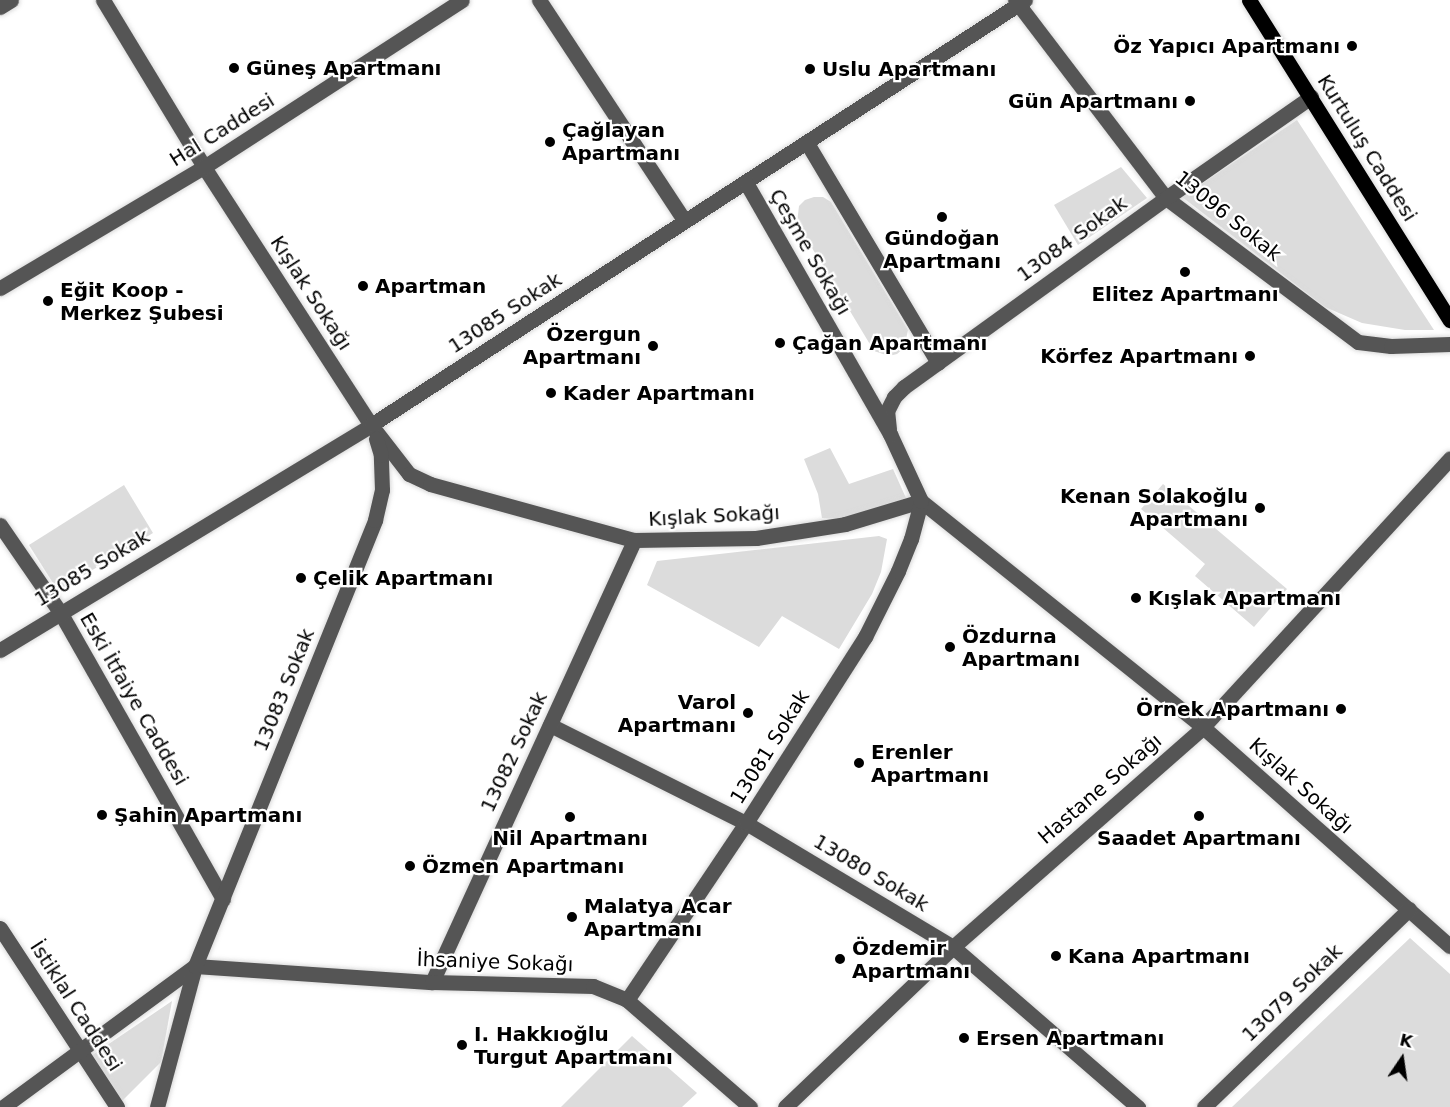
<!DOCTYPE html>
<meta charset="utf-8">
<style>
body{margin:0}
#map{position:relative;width:1450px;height:1107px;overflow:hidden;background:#fff;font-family:"DejaVu Sans",sans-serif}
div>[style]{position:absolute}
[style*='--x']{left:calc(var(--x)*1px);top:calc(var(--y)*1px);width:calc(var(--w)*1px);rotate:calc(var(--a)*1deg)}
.green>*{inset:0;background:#dcdcdc}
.roads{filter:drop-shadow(0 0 2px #dbdbdb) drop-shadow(0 0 2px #dbdbdb)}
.minor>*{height:15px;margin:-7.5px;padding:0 7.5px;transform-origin:7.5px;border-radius:7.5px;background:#555}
.major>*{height:15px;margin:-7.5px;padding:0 7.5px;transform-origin:7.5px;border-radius:7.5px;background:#000}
.dots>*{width:16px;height:16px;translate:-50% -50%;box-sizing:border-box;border:3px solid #fff;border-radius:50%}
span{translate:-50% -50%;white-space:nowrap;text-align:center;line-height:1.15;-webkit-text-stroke:4.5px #fff;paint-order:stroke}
.poi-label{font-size:20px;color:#000;font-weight:700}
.right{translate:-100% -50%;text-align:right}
.left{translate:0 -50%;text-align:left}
.street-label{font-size:20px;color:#000}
.north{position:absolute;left:1372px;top:1029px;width:60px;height:60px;-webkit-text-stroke:4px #fff;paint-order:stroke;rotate:13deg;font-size:16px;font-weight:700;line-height:24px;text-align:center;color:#000}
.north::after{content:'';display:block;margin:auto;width:21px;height:27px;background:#000;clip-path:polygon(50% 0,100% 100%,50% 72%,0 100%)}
</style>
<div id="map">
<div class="green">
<div style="clip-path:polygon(1297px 120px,1434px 330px,1405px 330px,1362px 323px,1325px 307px,1182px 197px)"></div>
<div style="clip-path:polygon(1121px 167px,1147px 198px,1078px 245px,1054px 205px)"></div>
<div style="clip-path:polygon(814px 197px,823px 197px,831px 202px,908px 330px,904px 348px,897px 354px,889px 356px,874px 351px,797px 223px,799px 206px,805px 200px)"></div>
<div style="clip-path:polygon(830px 448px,849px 484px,893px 469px,906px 498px,849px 519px,822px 518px,818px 494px,804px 459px)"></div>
<div style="clip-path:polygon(1163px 484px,1287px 589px,1254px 627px,1195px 576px,1205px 564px,1141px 509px)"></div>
<div style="clip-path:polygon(124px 485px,153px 533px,58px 591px,29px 545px)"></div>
<div style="clip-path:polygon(879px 536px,887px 539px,881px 572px,872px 594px,839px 649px,782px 616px,759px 647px,647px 585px,657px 561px)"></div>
<div style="clip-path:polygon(1410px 938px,1450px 974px,1450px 1107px,1232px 1107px)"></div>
<div style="clip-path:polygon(172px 1001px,161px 1062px,122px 1101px,91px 1056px)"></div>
<div style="clip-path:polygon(632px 1036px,697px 1093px,682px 1107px,561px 1107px)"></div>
</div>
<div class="roads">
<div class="minor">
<div style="--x:103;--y:0;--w:195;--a:58.8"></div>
<div style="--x:204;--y:167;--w:307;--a:57.1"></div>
<div style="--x:371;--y:425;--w:62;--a:52.2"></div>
<div style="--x:409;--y:474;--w:23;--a:25"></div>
<div style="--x:430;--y:484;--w:212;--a:15.4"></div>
<div style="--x:634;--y:540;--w:122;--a:-0.9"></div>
<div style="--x:756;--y:538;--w:90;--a:-8.9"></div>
<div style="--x:845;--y:524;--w:79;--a:-16.8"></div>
<div style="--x:921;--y:501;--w:361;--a:38.7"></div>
<div style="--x:1203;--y:727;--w:330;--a:41.6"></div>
<div style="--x:539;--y:0;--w:263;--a:56.6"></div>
<div style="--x:1015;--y:0;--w:249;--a:52.7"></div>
<div style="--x:1166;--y:198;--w:240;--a:36.9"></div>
<div style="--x:1358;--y:342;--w:33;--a:7"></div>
<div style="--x:1391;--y:346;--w:59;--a:-1.9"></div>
<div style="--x:0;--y:7;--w:13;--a:-32"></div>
<div style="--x:807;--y:143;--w:256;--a:59.2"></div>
<div style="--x:0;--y:288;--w:237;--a:-30.7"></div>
<div style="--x:204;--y:167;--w:307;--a:-32.9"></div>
<div style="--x:889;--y:429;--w:18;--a:-96"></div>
<div style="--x:887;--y:411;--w:16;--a:-63"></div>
<div style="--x:894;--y:397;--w:14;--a:-45"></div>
<div style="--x:904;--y:387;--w:323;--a:-35.8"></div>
<div style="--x:1166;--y:198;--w:177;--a:-34.9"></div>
<div style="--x:0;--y:525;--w:106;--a:55.4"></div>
<div style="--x:60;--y:612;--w:330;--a:60.4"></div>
<div style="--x:0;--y:650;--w:434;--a:-31.2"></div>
<div style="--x:371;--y:425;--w:780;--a:-33.02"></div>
<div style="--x:550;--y:725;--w:219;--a:26.6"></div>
<div style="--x:746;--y:823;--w:241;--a:30.9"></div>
<div style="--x:953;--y:947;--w:245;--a:40.9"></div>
<div style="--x:0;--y:928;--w:214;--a:56.8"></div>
<div style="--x:432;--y:982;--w:486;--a:-65.4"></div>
<div style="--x:627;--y:1000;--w:213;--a:-56.1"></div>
<div style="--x:746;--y:823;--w:221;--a:-57.4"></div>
<div style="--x:865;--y:637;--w:74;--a:-63.4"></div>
<div style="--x:898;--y:571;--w:35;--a:-68"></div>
<div style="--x:911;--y:539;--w:39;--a:-75"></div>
<div style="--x:921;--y:501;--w:74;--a:-114.8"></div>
<div style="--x:890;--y:434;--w:289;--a:-119.8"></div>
<div style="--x:3;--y:1107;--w:238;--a:-36.3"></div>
<div style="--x:195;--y:966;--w:238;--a:3.9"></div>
<div style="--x:432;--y:982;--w:161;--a:1.4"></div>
<div style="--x:593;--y:986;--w:37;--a:22"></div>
<div style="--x:627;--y:1000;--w:163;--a:41"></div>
<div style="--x:157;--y:1107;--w:146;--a:-74.9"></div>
<div style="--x:195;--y:966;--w:481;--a:-68"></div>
<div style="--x:375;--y:520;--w:31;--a:-77"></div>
<div style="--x:382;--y:490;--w:35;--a:-92"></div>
<div style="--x:381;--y:455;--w:17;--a:-107"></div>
<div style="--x:785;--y:1107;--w:232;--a:-43.6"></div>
<div style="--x:953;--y:947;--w:333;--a:-41.3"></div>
<div style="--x:1203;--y:727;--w:365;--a:-47.4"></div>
<div style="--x:1204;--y:1107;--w:285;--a:-44"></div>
</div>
<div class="major">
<div style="--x:1249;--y:0;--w:378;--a:57.9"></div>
</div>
</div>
<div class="dots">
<div style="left:1352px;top:46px;background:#000"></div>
<div style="left:234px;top:68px;background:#000"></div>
<div style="left:810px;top:69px;background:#000"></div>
<div style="left:1190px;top:101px;background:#000"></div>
<div style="left:550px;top:142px;background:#000"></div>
<div style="left:942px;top:217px;background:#000"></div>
<div style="left:1185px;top:272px;background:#000"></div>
<div style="left:363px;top:286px;background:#000"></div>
<div style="left:48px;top:301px;background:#000"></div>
<div style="left:780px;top:343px;background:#000"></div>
<div style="left:653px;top:346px;background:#000"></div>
<div style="left:1250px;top:356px;background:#000"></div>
<div style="left:551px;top:393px;background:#000"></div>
<div style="left:1260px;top:508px;background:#000"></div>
<div style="left:301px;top:578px;background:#000"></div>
<div style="left:1136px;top:598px;background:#000"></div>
<div style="left:950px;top:647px;background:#000"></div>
<div style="left:1341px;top:709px;background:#000"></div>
<div style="left:748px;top:713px;background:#000"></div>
<div style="left:859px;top:763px;background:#000"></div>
<div style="left:102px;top:815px;background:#000"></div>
<div style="left:1199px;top:816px;background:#000"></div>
<div style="left:570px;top:817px;background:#000"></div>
<div style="left:410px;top:866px;background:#000"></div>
<div style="left:572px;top:917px;background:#000"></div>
<div style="left:1056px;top:956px;background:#000"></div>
<div style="left:840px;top:959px;background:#000"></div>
<div style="left:964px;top:1038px;background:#000"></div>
<div style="left:462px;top:1045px;background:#000"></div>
</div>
<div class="poi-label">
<span class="right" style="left:1340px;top:46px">Öz Yapıcı Apartmanı</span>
<span class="left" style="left:246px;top:68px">Güneş Apartmanı</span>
<span class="left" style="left:822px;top:69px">Uslu Apartmanı</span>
<span class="right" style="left:1178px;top:101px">Gün Apartmanı</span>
<span class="left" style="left:562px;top:142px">Çağlayan<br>Apartmanı</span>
<span style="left:942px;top:250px">Gündoğan<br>Apartmanı</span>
<span class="left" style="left:375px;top:286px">Apartman</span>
<span class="left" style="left:60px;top:302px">Eğit Koop -<br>Merkez Şubesi</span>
<span style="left:1185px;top:294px">Elitez Apartmanı</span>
<span class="right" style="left:641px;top:346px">Özergun<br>Apartmanı</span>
<span class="left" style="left:792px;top:343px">Çağan Apartmanı</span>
<span class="right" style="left:1238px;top:356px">Körfez Apartmanı</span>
<span class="left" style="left:563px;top:393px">Kader Apartmanı</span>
<span class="right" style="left:1248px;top:508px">Kenan Solakoğlu<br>Apartmanı</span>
<span class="left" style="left:313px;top:578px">Çelik Apartmanı</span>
<span class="left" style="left:1148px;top:598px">Kışlak Apartmanı</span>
<span class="left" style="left:962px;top:648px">Özdurna<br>Apartmanı</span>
<span class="right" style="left:736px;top:714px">Varol<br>Apartmanı</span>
<span class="right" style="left:1329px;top:709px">Örnek Apartmanı</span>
<span class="left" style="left:871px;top:764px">Erenler<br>Apartmanı</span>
<span class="left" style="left:114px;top:815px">Şahin Apartmanı</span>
<span style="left:570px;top:838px">Nil Apartmanı</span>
<span style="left:1199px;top:838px">Saadet Apartmanı</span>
<span class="left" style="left:422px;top:866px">Özmen Apartmanı</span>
<span class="left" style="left:584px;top:918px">Malatya Acar<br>Apartmanı</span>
<span class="left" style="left:852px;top:960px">Özdemir<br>Apartmanı</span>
<span class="left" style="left:1068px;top:956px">Kana Apartmanı</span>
<span class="left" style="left:474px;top:1046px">I. Hakkıoğlu<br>Turgut Apartmanı</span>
<span class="left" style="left:976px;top:1038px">Ersen Apartmanı</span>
</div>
<div class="street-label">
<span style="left:222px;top:130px;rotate:-32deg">Hal Caddesi</span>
<span style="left:1367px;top:148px;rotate:58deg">Kurtuluş Caddesi</span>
<span style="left:1228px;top:216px;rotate:39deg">13096 Sokak</span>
<span style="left:1072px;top:239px;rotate:-36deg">13084 Sokak</span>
<span style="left:810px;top:252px;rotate:60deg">Çeşme Sokağı</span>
<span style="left:311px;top:293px;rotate:57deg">Kışlak Sokağı</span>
<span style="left:505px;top:313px;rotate:-33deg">13085 Sokak</span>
<span style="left:714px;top:516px;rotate:-3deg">Kışlak Sokağı</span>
<span style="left:92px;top:568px;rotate:-31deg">13085 Sokak</span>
<span style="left:284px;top:690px;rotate:-68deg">13083 Sokak</span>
<span style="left:134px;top:699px;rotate:60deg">Eski İtfaiye Caddesi</span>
<span style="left:770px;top:747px;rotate:-58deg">13081 Sokak</span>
<span style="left:514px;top:752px;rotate:-65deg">13082 Sokak</span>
<span style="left:1301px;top:786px;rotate:42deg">Kışlak Sokağı</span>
<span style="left:1100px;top:789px;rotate:-41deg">Hastane Sokağı</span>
<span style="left:871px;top:873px;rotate:31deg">13080 Sokak</span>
<span style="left:495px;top:962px;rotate:2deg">İhsaniye Sokağı</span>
<span style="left:1292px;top:993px;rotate:-44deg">13079 Sokak</span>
<span style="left:76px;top:1006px;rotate:57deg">İstiklal Caddesi</span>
</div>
<div class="north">K</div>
</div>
